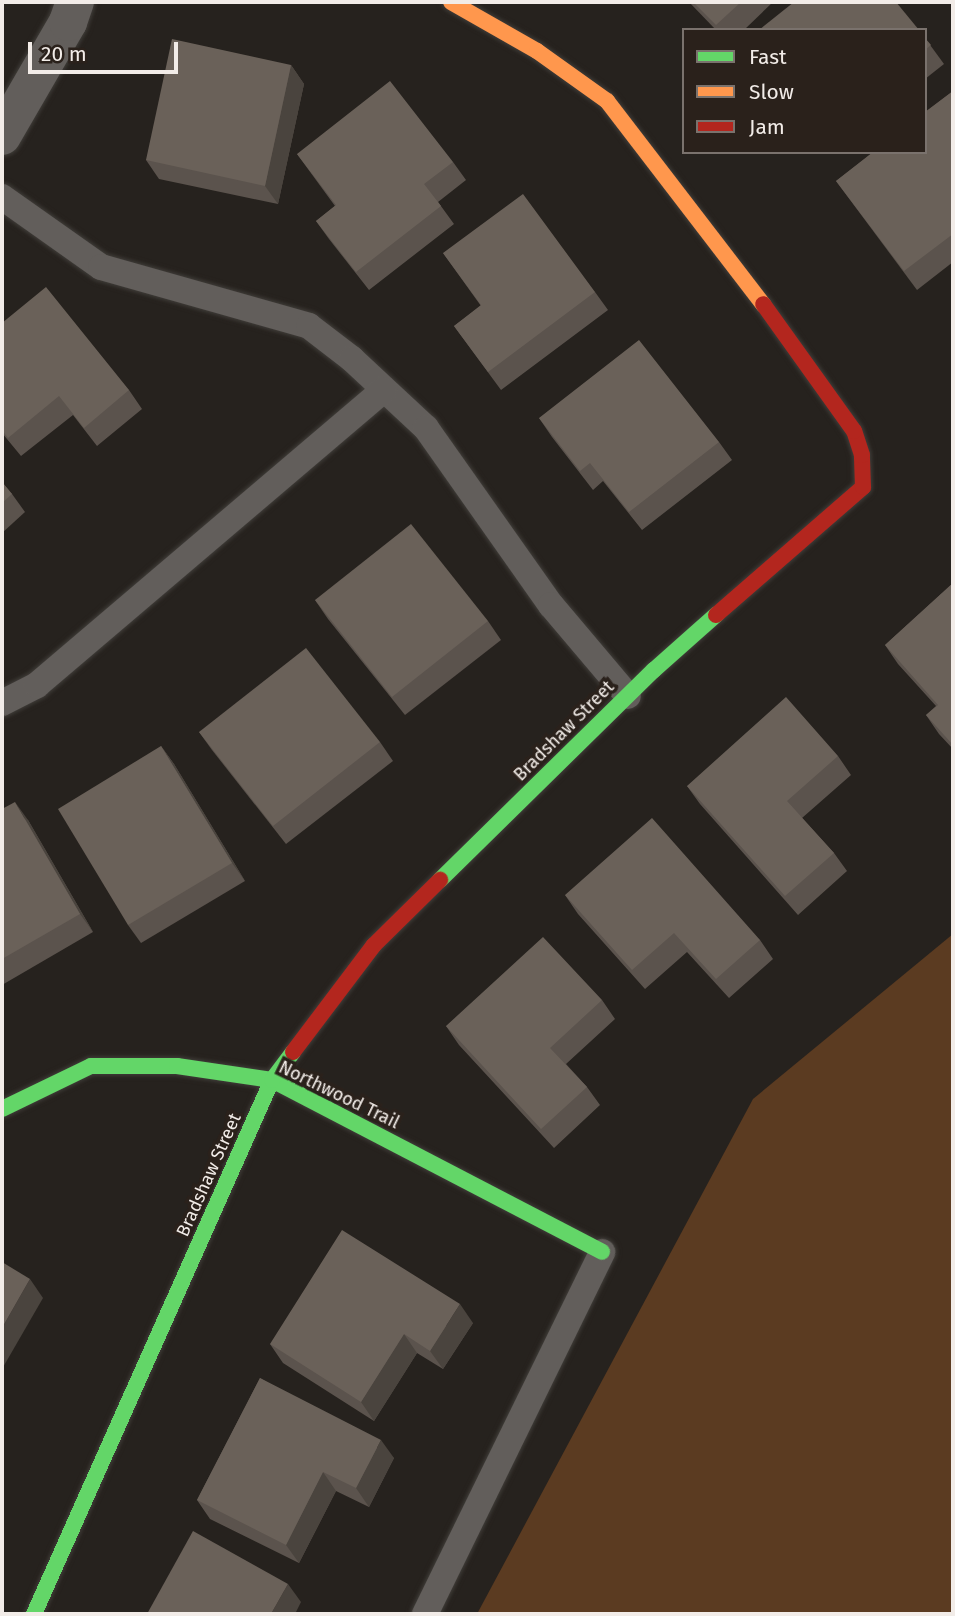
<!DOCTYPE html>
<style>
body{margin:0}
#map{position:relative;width:955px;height:1616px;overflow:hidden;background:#26221e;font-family:"Fira Sans",sans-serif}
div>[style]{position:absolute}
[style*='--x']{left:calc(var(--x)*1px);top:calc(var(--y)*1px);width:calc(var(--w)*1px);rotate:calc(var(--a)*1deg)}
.forest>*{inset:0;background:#5b3b21}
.roads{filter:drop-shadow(0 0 2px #403d39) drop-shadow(0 0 2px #403d39)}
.lane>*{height:26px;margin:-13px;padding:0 13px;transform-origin:13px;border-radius:13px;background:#625e5b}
.street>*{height:38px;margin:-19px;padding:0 19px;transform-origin:19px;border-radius:19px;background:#625e5b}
.fast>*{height:16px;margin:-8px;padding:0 8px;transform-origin:8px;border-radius:8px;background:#63d668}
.slow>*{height:16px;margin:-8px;padding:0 8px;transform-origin:8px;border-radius:8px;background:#ff974d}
.jam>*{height:16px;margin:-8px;padding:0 8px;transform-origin:8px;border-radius:8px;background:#b3261e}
.wall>*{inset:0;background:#5b534d}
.shaded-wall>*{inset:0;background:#4a443e}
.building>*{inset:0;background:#6a6159}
span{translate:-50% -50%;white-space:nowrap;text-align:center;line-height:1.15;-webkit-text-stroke:7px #2a211b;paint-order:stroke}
.street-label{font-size:18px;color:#f2ece8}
.frame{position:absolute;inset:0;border:4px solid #f2ece8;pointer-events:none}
.legend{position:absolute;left:682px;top:28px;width:245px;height:126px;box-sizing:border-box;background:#2a211b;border:2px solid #7a726d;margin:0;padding:9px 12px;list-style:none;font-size:21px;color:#f2ece8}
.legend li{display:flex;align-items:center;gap:14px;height:35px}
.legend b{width:35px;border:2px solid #7a726d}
.scale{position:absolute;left:28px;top:42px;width:150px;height:32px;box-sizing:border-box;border:4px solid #f2ece8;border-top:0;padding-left:9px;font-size:21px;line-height:24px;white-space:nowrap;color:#f2ece8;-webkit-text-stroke:5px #2a211b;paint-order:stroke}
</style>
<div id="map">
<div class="forest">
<div style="clip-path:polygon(953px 934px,953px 1614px,477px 1614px,753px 1099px)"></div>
</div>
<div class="roads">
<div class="lane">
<div style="--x:2;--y:197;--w:121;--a:35.3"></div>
<div style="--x:101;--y:267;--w:216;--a:15.8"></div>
<div style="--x:309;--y:326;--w:54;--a:37.5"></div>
<div style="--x:352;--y:359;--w:101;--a:43"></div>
<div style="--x:426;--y:428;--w:217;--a:54.8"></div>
<div style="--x:551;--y:605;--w:119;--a:49.8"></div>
<div style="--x:2;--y:703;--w:39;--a:-27"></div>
<div style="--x:37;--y:685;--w:455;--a:-40.4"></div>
<div style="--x:425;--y:1614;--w:403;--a:-63.9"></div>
</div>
<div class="street">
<div style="--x:2;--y:136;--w:132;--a:-59.9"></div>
<div style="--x:68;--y:22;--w:21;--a:-71"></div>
</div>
<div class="fast">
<div style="--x:440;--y:880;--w:300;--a:-44.5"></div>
<div style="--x:654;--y:670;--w:83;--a:-41.6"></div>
<div style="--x:2;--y:1109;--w:99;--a:-25.8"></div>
<div style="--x:91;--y:1066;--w:86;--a:0"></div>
<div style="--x:177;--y:1066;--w:96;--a:8.4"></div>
<div style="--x:272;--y:1080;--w:372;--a:27.5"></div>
<div style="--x:34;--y:1614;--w:585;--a:-65.98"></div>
<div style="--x:272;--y:1080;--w:35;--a:-53"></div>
</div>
<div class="slow">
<div style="--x:451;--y:2;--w:99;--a:29.7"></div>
<div style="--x:537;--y:51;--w:86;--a:35.5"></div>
<div style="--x:607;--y:101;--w:256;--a:52.5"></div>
</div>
<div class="jam">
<div style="--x:716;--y:615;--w:195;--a:-41"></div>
<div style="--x:863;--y:487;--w:32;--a:-92"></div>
<div style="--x:862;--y:455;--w:25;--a:-108"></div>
<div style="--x:854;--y:431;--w:156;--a:-125.6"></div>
<div style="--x:293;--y:1052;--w:134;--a:-52.9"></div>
<div style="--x:374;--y:945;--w:93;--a:-44.6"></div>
</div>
</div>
<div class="wall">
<div style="clip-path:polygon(689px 2px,773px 2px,744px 30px,716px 30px)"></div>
<div style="clip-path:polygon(925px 38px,944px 64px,925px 79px)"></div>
<div style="clip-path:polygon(291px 65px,304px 84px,278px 204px,159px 179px,146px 160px)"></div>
<div style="clip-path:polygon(953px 91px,953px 262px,917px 290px,836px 181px)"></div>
<div style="clip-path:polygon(297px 154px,453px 162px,466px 180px,438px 202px,454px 224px,369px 290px,329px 239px,316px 221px,335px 206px)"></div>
<div style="clip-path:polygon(443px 253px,595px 292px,608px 310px,501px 390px,454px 326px,481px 306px)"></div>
<div style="clip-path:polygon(2px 323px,129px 390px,142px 409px,97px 446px,73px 415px,21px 456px,2px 433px)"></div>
<div style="clip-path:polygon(539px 418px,719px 442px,732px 460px,642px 530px,603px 481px,593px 490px,552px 437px)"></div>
<div style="clip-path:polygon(2px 482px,12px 494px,25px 512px,2px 533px)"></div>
<div style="clip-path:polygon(953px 583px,953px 749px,939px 734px,926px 715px,936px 706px,898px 664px,885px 645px)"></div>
<div style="clip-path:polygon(315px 600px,488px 621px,501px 640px,405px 715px,328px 619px)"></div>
<div style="clip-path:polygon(199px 732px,380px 742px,393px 761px,286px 844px,212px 750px)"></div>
<div style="clip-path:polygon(161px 746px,174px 764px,245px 881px,141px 943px,128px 925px)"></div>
<div style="clip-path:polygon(838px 756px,851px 775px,802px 818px,834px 853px,847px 871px,798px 915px,700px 804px,687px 786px)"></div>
<div style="clip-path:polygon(2px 809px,28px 820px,93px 932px,2px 985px)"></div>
<div style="clip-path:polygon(565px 895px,760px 940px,773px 959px,729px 998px,687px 952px,645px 989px,578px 914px)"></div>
<div style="clip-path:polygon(602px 1000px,615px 1019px,566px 1064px,587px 1087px,600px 1105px,554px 1148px,459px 1045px,446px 1026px)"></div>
<div style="clip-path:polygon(473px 1323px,443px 1369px,417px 1353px,374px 1421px,283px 1363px,270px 1344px)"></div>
<div style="clip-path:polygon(260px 1378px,394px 1458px,369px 1507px,336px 1491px,299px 1563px,210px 1519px,197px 1500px)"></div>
</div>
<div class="shaded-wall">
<div style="clip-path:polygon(291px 65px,304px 84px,278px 204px,265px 186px)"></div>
<div style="clip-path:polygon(161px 746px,174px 764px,245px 881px,232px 863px)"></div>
<div style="clip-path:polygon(15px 802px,28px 820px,93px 932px,80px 914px)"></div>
<div style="clip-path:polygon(30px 1279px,43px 1298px,2px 1369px,2px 1328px)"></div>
<div style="clip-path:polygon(460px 1304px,473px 1323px,443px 1369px,430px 1351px)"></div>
<div style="clip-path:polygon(404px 1334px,417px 1353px,374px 1421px,361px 1402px)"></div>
<div style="clip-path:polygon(381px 1440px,394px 1458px,369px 1507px,356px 1488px)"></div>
<div style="clip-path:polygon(323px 1472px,336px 1491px,299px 1563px,286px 1545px)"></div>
<div style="clip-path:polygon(288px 1584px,301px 1602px,295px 1614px,271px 1614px)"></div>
</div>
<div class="building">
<div style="clip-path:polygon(693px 2px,741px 2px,716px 25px)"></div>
<div style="clip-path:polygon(794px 2px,896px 2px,919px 30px,759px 30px)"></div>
<div style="clip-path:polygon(925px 38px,931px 45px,925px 50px)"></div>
<div style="clip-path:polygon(172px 39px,291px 65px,265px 186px,146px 160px)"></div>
<div style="clip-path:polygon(390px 81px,453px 162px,424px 184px,441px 206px,356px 272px,316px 221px,336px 205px,297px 154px)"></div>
<div style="clip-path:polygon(953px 91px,953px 159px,951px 161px,953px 164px,953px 234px,904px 271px,836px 181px,873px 152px,925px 152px,925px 112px)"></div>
<div style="clip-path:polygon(523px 194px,595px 292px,488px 372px,454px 326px,481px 305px,443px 253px)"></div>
<div style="clip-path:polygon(46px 287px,129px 390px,84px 428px,59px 396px,8px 438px,2px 430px,2px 323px)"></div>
<div style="clip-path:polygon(639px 340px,719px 442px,629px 512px,590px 463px,580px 471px,539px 418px)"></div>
<div style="clip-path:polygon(2px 482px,12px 494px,2px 503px)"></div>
<div style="clip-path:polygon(411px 524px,488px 621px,392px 697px,315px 600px)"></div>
<div style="clip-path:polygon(953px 583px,953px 745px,926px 715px,938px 705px,885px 645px)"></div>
<div style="clip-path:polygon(306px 648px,380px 742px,273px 826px,199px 732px)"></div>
<div style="clip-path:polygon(786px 697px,838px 756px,787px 801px,834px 853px,785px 896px,687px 786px)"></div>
<div style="clip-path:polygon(161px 746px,232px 863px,128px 925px,58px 809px)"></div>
<div style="clip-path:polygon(15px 802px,80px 914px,2px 959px,2px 809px)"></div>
<div style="clip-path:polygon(652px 818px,760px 940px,716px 979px,674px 933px,632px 970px,565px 895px)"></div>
<div style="clip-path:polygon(543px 937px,602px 1000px,550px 1048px,587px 1087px,541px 1129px,446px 1026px)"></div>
<div style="clip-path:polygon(342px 1230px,460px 1304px,430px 1351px,404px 1334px,361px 1402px,270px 1344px)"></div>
<div style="clip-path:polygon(2px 1262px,30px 1279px,2px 1328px)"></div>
<div style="clip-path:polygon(260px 1378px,381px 1440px,356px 1488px,323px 1472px,286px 1545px,197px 1500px)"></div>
<div style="clip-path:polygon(193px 1531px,288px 1584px,271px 1614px,147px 1614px)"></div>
</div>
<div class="street-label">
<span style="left:564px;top:731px;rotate:-45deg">Bradshaw Street</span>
<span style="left:339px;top:1095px;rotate:26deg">Northwood Trail</span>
<span style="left:209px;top:1175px;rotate:-66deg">Bradshaw Street</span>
</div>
<div class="frame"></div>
<ul class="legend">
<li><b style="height:9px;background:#63d668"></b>Fast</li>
<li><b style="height:9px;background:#ff974d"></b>Slow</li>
<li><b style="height:9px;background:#b3261e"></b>Jam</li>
</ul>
<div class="scale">20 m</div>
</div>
